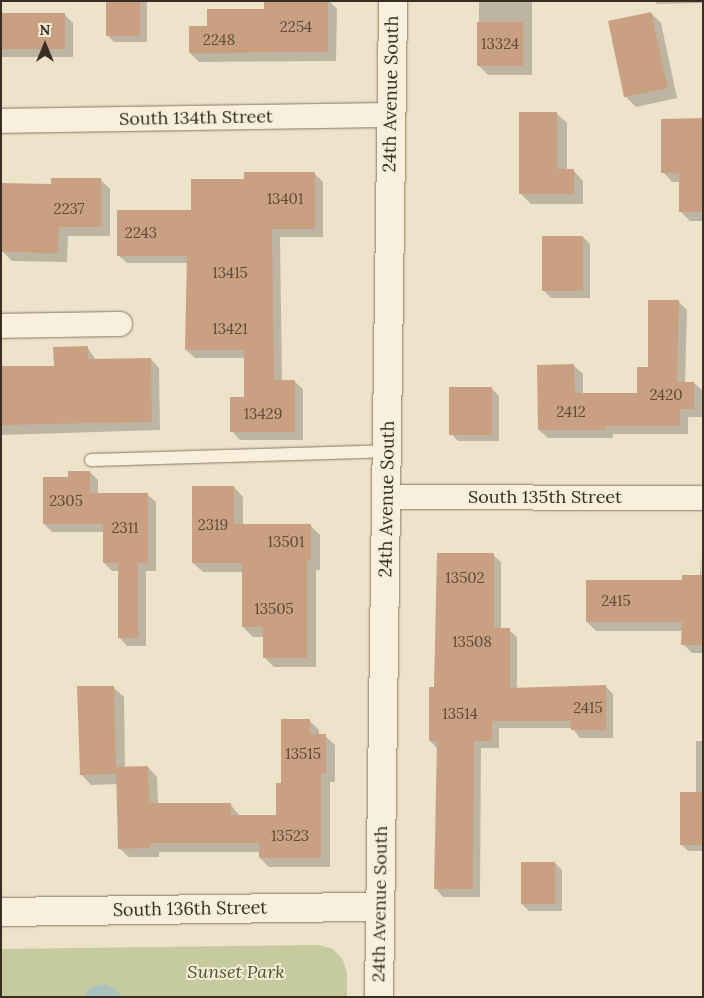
<!DOCTYPE html>
<style>
body{margin:0}
#map{position:relative;width:704px;height:998px;overflow:hidden;background:#ede3ca;font-family:Lora,serif}
div>[style]{position:absolute}
[style*='--x']{left:calc(var(--x)*1px);top:calc(var(--y)*1px);width:calc(var(--w)*1px);rotate:calc(var(--a)*1deg)}
.green>*{inset:0;background:#c5cb9e}
.water>*{inset:0;background:#aac2bb}
.shadow>*{inset:0;background:#0003}
.building>*{inset:0;background:#c9a182}
.roads{filter:drop-shadow(0 0 1px #89765f) drop-shadow(0 0 1px #89765f)}
.service>*{height:12px;margin:-6px;padding:0 6px;transform-origin:6px;border-radius:6px;background:#f8f0dd}
.minor>*{height:24px;margin:-12px;padding:0 12px;transform-origin:12px;border-radius:12px;background:#f8f0dd}
.tertiary>*{height:28px;margin:-14px;padding:0 14px;transform-origin:14px;border-radius:14px;background:#f8f0dd}
span{translate:-50% -50%;white-space:nowrap;text-align:center;line-height:1.15;-webkit-text-stroke:4px #f5edd9;paint-order:stroke}
.number-label{font-size:15px;color:#5e4b3a}
.number-label span{-webkit-text-stroke-width:0}
.street-label{font-size:18px;color:#3a2e22}
.park-label{font-size:18px;color:#4a5629;font-style:italic}
.frame{position:absolute;inset:0;border:2px solid #3a2e22;pointer-events:none}
.north{position:absolute;left:20px;top:20px;width:50px;height:50px;-webkit-text-stroke:4px #f5edd9;paint-order:stroke;rotate:0deg;font-size:14px;font-weight:700;line-height:20px;text-align:center;color:#3a2e22}
.north::after{content:'';display:block;margin:auto;width:18px;height:22px;background:#3a2e22;clip-path:polygon(50% 0,100% 100%,50% 72%,0 100%)}
</style>
<div id="map">
<div class="green">
<div style="clip-path:polygon(319px 945px,333px 949px,343px 960px,347px 973px,347px 997px,1px 997px,1px 949px)"></div>
</div>
<div class="water">
<div style="clip-path:polygon(103px 984px,114px 988px,122px 997px,84px 997px,91px 987px)"></div>
</div>
<div class="shadow">
<div style="clip-path:polygon(107px 1px,147px 1px,147px 42px,114px 42px,107px 35px)"></div>
<div style="clip-path:polygon(265px 1px,329px 1px,337px 9px,336px 61px,199px 62px,190px 53px,208px 27px,265px 10px)"></div>
<div style="clip-path:polygon(479px 1px,532px 1px,532px 75px,488px 75px,479px 66px)"></div>
<div style="clip-path:polygon(655px 1px,703px 1px,703px 3px,657px 4px)"></div>
<div style="clip-path:polygon(651px 13px,661px 23px,677px 98px,636px 107px,625px 96px)"></div>
<div style="clip-path:polygon(1px 14px,64px 14px,73px 23px,73px 57px,1px 57px)"></div>
<div style="clip-path:polygon(556px 113px,567px 123px,567px 170px,573px 170px,583px 181px,583px 204px,531px 204px,520px 193px)"></div>
<div style="clip-path:polygon(703px 119px,703px 221px,690px 221px,681px 212px,680px 182px,672px 182px,663px 172px)"></div>
<div style="clip-path:polygon(315px 174px,323px 182px,323px 237px,280px 237px,282px 381px,294px 381px,303px 389px,303px 440px,240px 440px,232px 431px,246px 398px,246px 358px,195px 358px,186px 350px,188px 263px,127px 263px,118px 255px,245px 181px)"></div>
<div style="clip-path:polygon(101px 180px,110px 189px,110px 236px,68px 236px,67px 262px,12px 261px,3px 252px,52px 185px)"></div>
<div style="clip-path:polygon(583px 237px,590px 244px,590px 298px,551px 298px,544px 291px)"></div>
<div style="clip-path:polygon(679px 302px,687px 310px,685px 383px,694px 383px,703px 391px,703px 417px,688px 417px,688px 434px,613px 434px,613px 438px,548px 438px,539px 430px,574px 366px,583px 374px,583px 395px,638px 394px)"></div>
<div style="clip-path:polygon(87px 347px,96px 360px,151px 359px,159px 368px,160px 430px,1px 435px,1px 367px,55px 367px)"></div>
<div style="clip-path:polygon(492px 389px,499px 396px,499px 441px,458px 441px,451px 434px)"></div>
<div style="clip-path:polygon(90px 472px,98px 480px,98px 494px,147px 494px,156px 502px,156px 571px,146px 571px,146px 646px,127px 646px,119px 637px,119px 571px,112px 571px,104px 563px,104px 532px,52px 532px,44px 524px,70px 478px)"></div>
<div style="clip-path:polygon(234px 487px,243px 497px,243px 525px,310px 525px,320px 535px,320px 570px,316px 570px,316px 667px,274px 667px,264px 657px,264px 637px,253px 637px,243px 627px,243px 572px,203px 572px,193px 563px)"></div>
<div style="clip-path:polygon(701px 553px,703px 653px,692px 653px,683px 644px,683px 631px,596px 631px,587px 622px,700px 576px)"></div>
<div style="clip-path:polygon(493px 555px,501px 562px,501px 630px,509px 630px,517px 637px,517px 689px,605px 686px,613px 694px,613px 738px,580px 738px,572px 728px,499px 728px,499px 748px,481px 748px,480px 897px,443px 897px,436px 889px,438px 749px,430px 741px,436px 689px)"></div>
<div style="clip-path:polygon(113px 687px,124px 697px,125px 768px,148px 767px,157px 777px,158px 804px,230px 804px,240px 816px,277px 816px,282px 785px,309px 720px,319px 730px,319px 736px,325px 736px,335px 745px,335px 782px,330px 782px,330px 867px,269px 867px,260px 858px,260px 852px,159px 852px,159px 857px,129px 857px,119px 848px,118px 784px,91px 785px,81px 774px)"></div>
<div style="clip-path:polygon(696px 741px,703px 741px,703px 851px,688px 851px,681px 844px,696px 793px)"></div>
<div style="clip-path:polygon(555px 863px,562px 870px,562px 911px,529px 911px,522px 904px)"></div>
</div>
<div class="building">
<div style="clip-path:polygon(106px 1px,140px 1px,140px 36px,106px 36px)"></div>
<div style="clip-path:polygon(264px 1px,328px 1px,328px 52px,189px 53px,189px 26px,207px 26px,207px 9px,264px 9px)"></div>
<div style="clip-path:polygon(651px 12px,668px 88px,624px 97px,608px 21px)"></div>
<div style="clip-path:polygon(1px 13px,65px 13px,65px 49px,1px 49px)"></div>
<div style="clip-path:polygon(477px 22px,523px 22px,523px 66px,477px 66px)"></div>
<div style="clip-path:polygon(519px 112px,557px 112px,557px 169px,574px 169px,574px 194px,519px 194px)"></div>
<div style="clip-path:polygon(703px 118px,703px 212px,679px 212px,679px 173px,661px 173px,661px 119px)"></div>
<div style="clip-path:polygon(244px 172px,315px 172px,315px 229px,272px 229px,274px 380px,295px 380px,295px 432px,230px 432px,230px 397px,244px 397px,244px 350px,185px 350px,187px 256px,117px 256px,117px 210px,191px 210px,191px 179px,244px 179px)"></div>
<div style="clip-path:polygon(51px 178px,101px 178px,101px 227px,59px 227px,58px 253px,1px 252px,1px 183px,51px 184px)"></div>
<div style="clip-path:polygon(542px 236px,583px 236px,583px 291px,542px 291px)"></div>
<div style="clip-path:polygon(648px 300px,679px 300px,677px 382px,694px 382px,694px 409px,680px 409px,680px 426px,605px 426px,605px 430px,538px 430px,537px 365px,574px 364px,575px 393px,637px 393px,637px 367px,648px 367px)"></div>
<div style="clip-path:polygon(88px 346px,88px 359px,151px 358px,152px 422px,1px 425px,1px 366px,54px 366px,53px 347px)"></div>
<div style="clip-path:polygon(449px 387px,492px 387px,492px 435px,449px 435px)"></div>
<div style="clip-path:polygon(68px 471px,90px 471px,90px 493px,148px 493px,148px 563px,138px 563px,138px 638px,118px 638px,118px 563px,103px 563px,103px 524px,43px 524px,43px 477px,68px 477px)"></div>
<div style="clip-path:polygon(192px 486px,234px 486px,234px 524px,311px 524px,311px 560px,307px 560px,307px 658px,263px 658px,263px 627px,242px 627px,242px 563px,192px 563px)"></div>
<div style="clip-path:polygon(437px 553px,494px 553px,494px 628px,510px 628px,510px 688px,606px 685px,606px 730px,571px 730px,571px 721px,492px 721px,492px 741px,474px 741px,473px 889px,434px 889px,437px 741px,429px 741px,429px 687px,434px 687px)"></div>
<div style="clip-path:polygon(682px 575px,703px 575px,703px 645px,681px 645px,682px 622px,586px 622px,586px 580px,682px 580px)"></div>
<div style="clip-path:polygon(77px 686px,114px 686px,116px 774px,80px 775px)"></div>
<div style="clip-path:polygon(281px 719px,310px 719px,310px 734px,326px 734px,326px 773px,321px 773px,321px 858px,259px 858px,259px 843px,150px 843px,150px 848px,118px 849px,116px 767px,148px 766px,149px 803px,231px 803px,231px 815px,276px 815px,276px 783px,281px 783px)"></div>
<div style="clip-path:polygon(680px 792px,703px 792px,703px 845px,680px 845px)"></div>
<div style="clip-path:polygon(521px 862px,555px 862px,555px 904px,521px 904px)"></div>
</div>
<div class="roads">
<div class="service">
<div style="--x:91;--y:460;--w:297;--a:-1.7"></div>
</div>
<div class="minor">
<div style="--x:1;--y:121;--w:389;--a:-0.9"></div>
<div style="--x:1;--y:326;--w:119;--a:-1"></div>
<div style="--x:388;--y:497;--w:315;--a:0.2"></div>
</div>
<div class="tertiary">
<div style="--x:1;--y:912;--w:378;--a:-0.8"></div>
<div style="--x:379;--y:997;--w:996;--a:-89.19"></div>
</div>
</div>
<div class="number-label">
<span style="left:296px;top:27px">2254</span>
<span style="left:219px;top:40px">2248</span>
<span style="left:500px;top:44px">13324</span>
<span style="left:285px;top:199px">13401</span>
<span style="left:69px;top:209px">2237</span>
<span style="left:141px;top:233px">2243</span>
<span style="left:230px;top:273px">13415</span>
<span style="left:230px;top:329px">13421</span>
<span style="left:666px;top:395px">2420</span>
<span style="left:571px;top:412px">2412</span>
<span style="left:263px;top:414px">13429</span>
<span style="left:66px;top:501px">2305</span>
<span style="left:213px;top:525px">2319</span>
<span style="left:125px;top:528px">2311</span>
<span style="left:286px;top:542px">13501</span>
<span style="left:465px;top:578px">13502</span>
<span style="left:616px;top:601px">2415</span>
<span style="left:274px;top:609px">13505</span>
<span style="left:472px;top:642px">13508</span>
<span style="left:588px;top:708px">2415</span>
<span style="left:460px;top:714px">13514</span>
<span style="left:303px;top:754px">13515</span>
<span style="left:290px;top:836px">13523</span>
</div>
<div class="street-label">
<span style="left:391px;top:94px;rotate:-89deg">24th Avenue South</span>
<span style="left:196px;top:118px;rotate:-1deg">South 134th Street</span>
<span style="left:545px;top:497px">South 135th Street</span>
<span style="left:387px;top:499px;rotate:-89deg">24th Avenue South</span>
<span style="left:380px;top:904px;rotate:-89deg">24th Avenue South</span>
<span style="left:190px;top:909px;rotate:-1deg">South 136th Street</span>
</div>
<div class="park-label">
<span style="left:236px;top:972px">Sunset Park</span>
</div>
<div class="frame"></div>
<div class="north">N</div>
</div>
